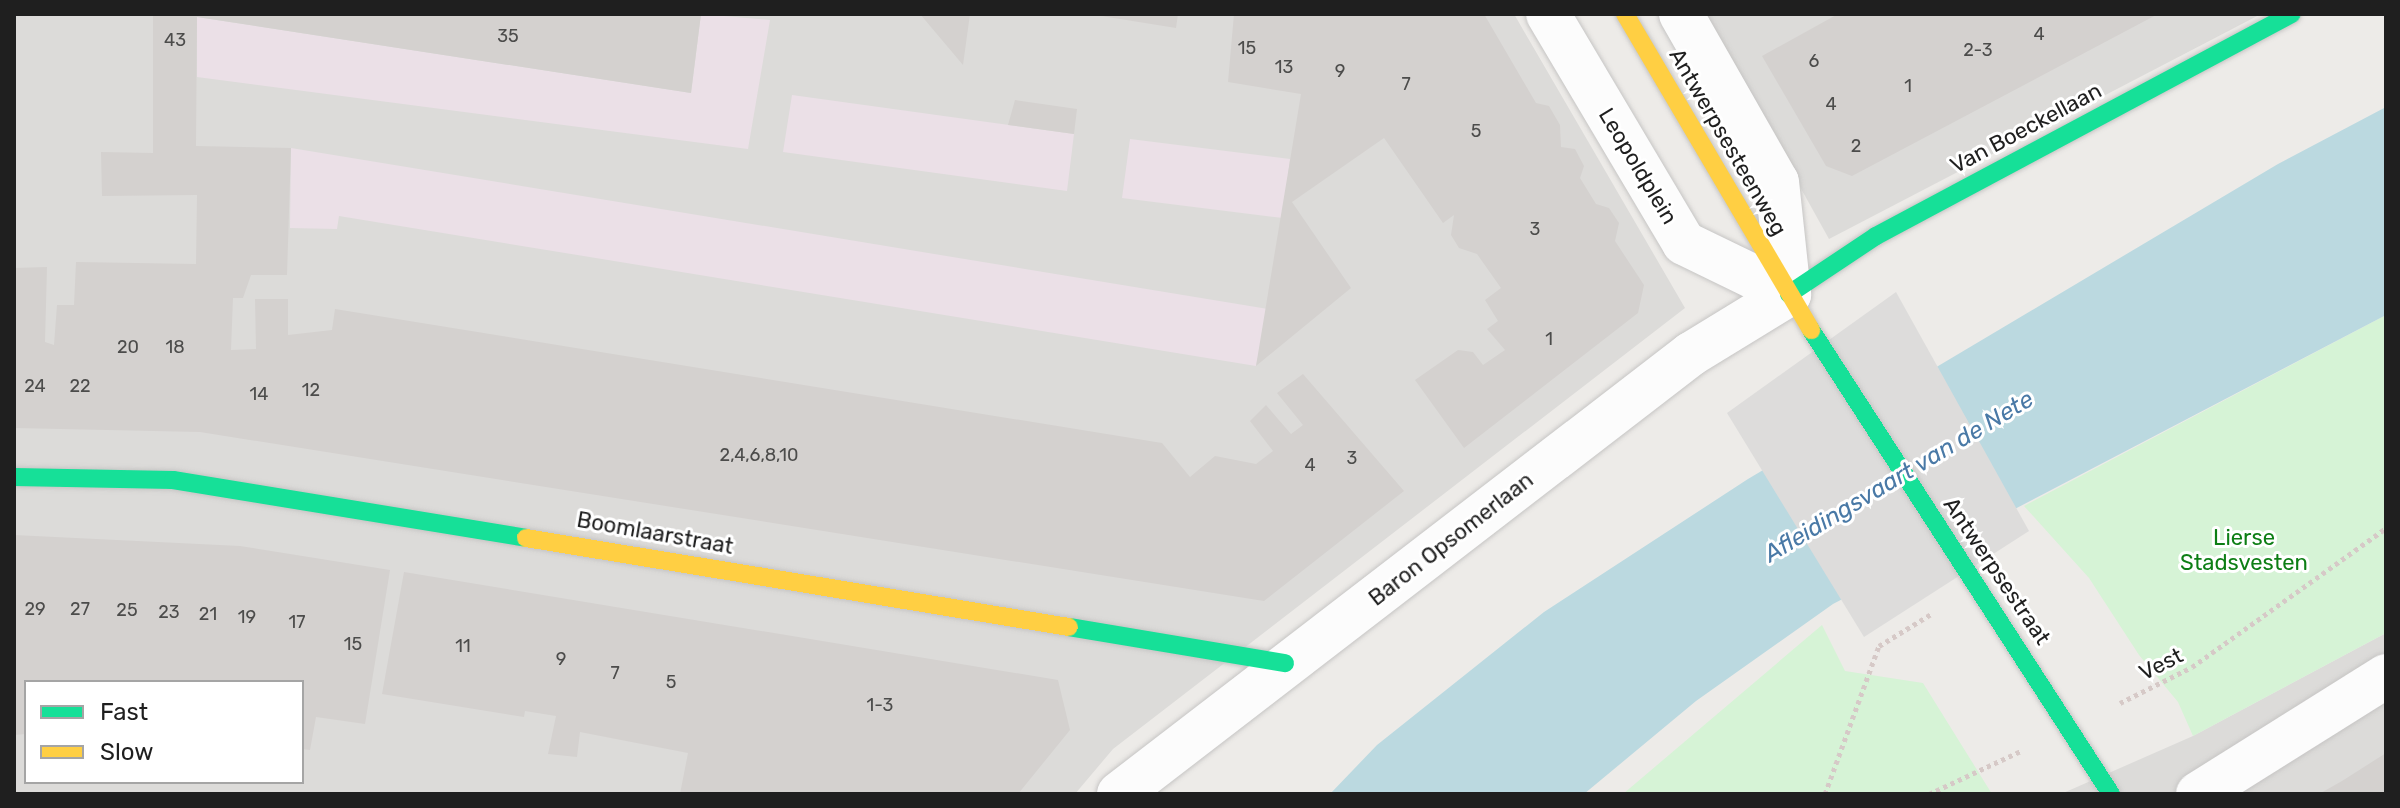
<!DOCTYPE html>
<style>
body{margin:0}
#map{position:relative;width:2400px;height:808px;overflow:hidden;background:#edebe8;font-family:Rubik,sans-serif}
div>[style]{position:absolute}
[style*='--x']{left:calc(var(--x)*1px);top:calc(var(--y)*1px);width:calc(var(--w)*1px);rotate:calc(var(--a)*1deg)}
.residential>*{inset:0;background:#dcdbd9}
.industrial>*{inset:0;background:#ebe0e7}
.park>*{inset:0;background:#d6f3d6}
.water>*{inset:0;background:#bbd9e0}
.pier>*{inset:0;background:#dddcdb}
.building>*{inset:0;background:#d4d1cf}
.path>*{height:5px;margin-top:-2.5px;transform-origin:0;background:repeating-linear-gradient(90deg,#d6c9c7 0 4px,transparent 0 8px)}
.roads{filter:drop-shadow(0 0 2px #c6c5c4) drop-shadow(0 0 2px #c6c5c4)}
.street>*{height:44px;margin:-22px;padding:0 22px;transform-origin:22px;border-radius:22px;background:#fcfcfc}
.fast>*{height:18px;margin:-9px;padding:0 9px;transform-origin:9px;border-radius:9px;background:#16e098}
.slow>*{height:18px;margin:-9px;padding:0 9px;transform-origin:9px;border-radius:9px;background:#ffcf43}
span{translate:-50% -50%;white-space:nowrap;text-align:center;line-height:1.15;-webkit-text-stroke:6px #fff;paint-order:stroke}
.number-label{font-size:18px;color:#4c4c4b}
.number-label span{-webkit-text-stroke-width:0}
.street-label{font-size:22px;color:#1f1f1f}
.park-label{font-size:22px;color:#0d7e15}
.water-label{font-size:24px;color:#4979a6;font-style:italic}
.frame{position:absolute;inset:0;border:16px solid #1f1f1f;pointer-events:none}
.legend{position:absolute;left:24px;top:680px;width:280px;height:104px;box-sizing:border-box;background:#fff;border:2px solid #a5a5a5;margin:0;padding:10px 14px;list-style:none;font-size:24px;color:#1f1f1f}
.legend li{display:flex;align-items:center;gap:16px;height:40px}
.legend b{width:40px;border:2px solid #a5a5a5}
</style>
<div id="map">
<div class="residential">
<div style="clip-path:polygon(evenodd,14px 14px,1514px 14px,1685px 308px,1113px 749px,1075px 794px,14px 794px,14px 14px,26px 682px,302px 682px,302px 782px,26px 782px,26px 682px)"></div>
<div style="clip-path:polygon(1704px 14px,2261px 14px,1829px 239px)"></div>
<div style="clip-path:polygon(2386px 633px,2386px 794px,2061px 794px,2193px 736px)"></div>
</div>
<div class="industrial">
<div style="clip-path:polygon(701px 14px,770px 20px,748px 149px,197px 77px,197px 17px,691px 93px)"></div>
<div style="clip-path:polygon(792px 95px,1074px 134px,1067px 191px,783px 152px)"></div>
<div style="clip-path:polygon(1130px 139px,1290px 159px,1283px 218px,1122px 198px)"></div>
<div style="clip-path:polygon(291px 148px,1268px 309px,1256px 366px,339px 216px,337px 229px,290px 228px)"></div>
</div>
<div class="park">
<div style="clip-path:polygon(2386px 315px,2386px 633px,2193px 736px,2178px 702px,2139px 655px,2089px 578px,2024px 506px)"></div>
<div style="clip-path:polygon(1822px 625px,1845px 671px,1923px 683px,1992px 794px,1623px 794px)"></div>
</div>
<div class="water">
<div style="clip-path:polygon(2386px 107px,2386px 315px,1833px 604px,1696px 701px,1584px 794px,1330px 794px,1377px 745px,1544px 612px,1748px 479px,2278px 164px)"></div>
</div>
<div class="pier">
<div style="clip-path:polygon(1896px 292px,2029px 531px,1864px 637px,1727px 413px)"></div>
</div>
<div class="building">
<div style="clip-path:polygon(153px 14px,701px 14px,691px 93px,197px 17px,196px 146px,291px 148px,287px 275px,251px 275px,243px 298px,233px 298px,231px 350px,256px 349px,255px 299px,288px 299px,288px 335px,332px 330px,335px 309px,1162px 443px,1190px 477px,1215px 456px,1256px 464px,1273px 451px,1250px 421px,1266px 405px,1291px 434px,1303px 425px,1277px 393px,1303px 374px,1404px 491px,1264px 601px,200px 432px,14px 428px,14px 268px,47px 267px,45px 342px,54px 345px,57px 305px,74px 305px,76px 262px,196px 264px,197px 195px,102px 196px,101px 152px,153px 153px)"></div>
<div style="clip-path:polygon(920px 14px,970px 14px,963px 65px)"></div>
<div style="clip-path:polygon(1089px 14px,1178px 14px,1176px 28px)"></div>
<div style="clip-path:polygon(1234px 14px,1484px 14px,1536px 103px,1549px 106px,1560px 125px,1561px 147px,1575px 149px,1584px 166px,1580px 178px,1596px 204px,1609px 208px,1619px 223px,1615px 241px,1644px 285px,1638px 313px,1464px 448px,1415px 380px,1458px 350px,1473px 352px,1483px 365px,1505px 350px,1487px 329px,1498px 321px,1485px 300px,1501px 288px,1477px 254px,1459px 248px,1451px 235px,1454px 215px,1443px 223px,1384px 138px,1292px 202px,1351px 288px,1256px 366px,1301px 94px,1228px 82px)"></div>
<div style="clip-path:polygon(1838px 14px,2158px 14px,1852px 176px,1826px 166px,1762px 56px)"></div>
<div style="clip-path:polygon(1015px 100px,1077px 109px,1074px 134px,1008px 125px)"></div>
<div style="clip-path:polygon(14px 535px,240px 546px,390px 570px,365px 724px,316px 717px,310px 750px,302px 749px,302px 682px,26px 682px,26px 734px,14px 735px)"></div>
<div style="clip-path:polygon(404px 572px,1058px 680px,1070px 730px,1018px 794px,680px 794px,688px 753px,580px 732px,577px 757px,548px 754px,556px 716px,525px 711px,524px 717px,382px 694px)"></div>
<div style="clip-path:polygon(2386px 753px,2386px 794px,2319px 794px,2342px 781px)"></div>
</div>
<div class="path">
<div style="--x:2120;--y:703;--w:80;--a:-26.6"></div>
<div style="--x:2192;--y:667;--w:239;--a:-35.6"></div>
<div style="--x:1825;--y:794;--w:158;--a:-70"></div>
<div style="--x:1879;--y:646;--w:61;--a:-31.6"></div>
<div style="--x:1929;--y:794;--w:102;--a:-25.1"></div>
</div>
<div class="roads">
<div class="street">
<div style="--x:1548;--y:14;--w:266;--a:59.3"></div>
<div style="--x:1684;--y:243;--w:117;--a:25.9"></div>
<div style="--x:1681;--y:14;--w:193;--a:60.3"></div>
<div style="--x:1777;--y:182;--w:113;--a:83.9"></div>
<div style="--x:1119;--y:794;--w:722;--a:-37.57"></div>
<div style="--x:1691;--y:354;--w:115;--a:-31.5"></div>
<div style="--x:2198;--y:794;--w:222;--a:-32.1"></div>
</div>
<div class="fast">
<div style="--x:1789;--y:294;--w:105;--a:-33.7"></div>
<div style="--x:1876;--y:236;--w:471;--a:-28.1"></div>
<div style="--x:1811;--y:330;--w:553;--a:57.12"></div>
<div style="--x:14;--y:477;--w:159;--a:1.1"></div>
<div style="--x:173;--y:480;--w:358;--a:9.3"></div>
<div style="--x:1069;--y:627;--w:219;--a:9.5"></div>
</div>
<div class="slow">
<div style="--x:1625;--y:14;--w:367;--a:59.5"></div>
<div style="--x:526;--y:538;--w:550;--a:9.31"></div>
</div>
</div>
<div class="number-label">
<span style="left:2039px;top:34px">4</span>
<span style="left:508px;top:36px">35</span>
<span style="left:175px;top:40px">43</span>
<span style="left:1247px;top:48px">15</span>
<span style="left:1978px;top:50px">2-3</span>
<span style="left:1814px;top:61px">6</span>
<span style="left:1284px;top:67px">13</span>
<span style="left:1340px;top:71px">9</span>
<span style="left:1406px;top:84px">7</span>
<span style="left:1908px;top:86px">1</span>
<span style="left:1831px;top:104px">4</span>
<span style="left:1476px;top:131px">5</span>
<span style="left:1856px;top:146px">2</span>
<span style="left:1535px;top:229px">3</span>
<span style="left:1549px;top:339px">1</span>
<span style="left:128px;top:347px">20</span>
<span style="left:175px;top:347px">18</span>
<span style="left:35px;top:386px">24</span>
<span style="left:80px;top:386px">22</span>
<span style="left:311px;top:390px">12</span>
<span style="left:259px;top:394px">14</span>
<span style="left:759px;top:455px">2,4,6,8,10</span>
<span style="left:1352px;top:458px">3</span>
<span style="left:1310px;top:465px">4</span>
<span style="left:35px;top:609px">29</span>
<span style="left:80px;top:609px">27</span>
<span style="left:127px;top:610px">25</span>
<span style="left:169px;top:612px">23</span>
<span style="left:208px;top:614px">21</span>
<span style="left:247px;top:617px">19</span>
<span style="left:297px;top:622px">17</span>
<span style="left:353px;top:644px">15</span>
<span style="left:463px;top:646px">11</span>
<span style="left:561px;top:659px">9</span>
<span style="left:615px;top:673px">7</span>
<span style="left:671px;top:682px">5</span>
<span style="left:880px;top:705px">1-3</span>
</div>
<div class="street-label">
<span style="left:2026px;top:128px;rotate:-28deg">Van Boeckellaan</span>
<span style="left:1728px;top:142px;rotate:60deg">Antwerpsesteenweg</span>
<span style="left:1638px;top:166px;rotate:59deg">Leopoldplein</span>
<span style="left:655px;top:533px;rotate:10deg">Boomlaarstraat</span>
<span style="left:1451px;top:539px;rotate:-38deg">Baron Opsomerlaan</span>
<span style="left:1997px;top:571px;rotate:56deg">Antwerpsestraat</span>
<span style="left:2161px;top:664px;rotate:-27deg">Vest</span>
</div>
<div class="park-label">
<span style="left:2244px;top:550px">Lierse<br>Stadsvesten</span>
</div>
<div class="water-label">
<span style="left:1899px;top:477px;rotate:-31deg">Afleidingsvaart van de Nete</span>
</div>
<div class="frame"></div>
<ul class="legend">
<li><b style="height:10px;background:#16e098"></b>Fast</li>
<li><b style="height:10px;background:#ffcf43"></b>Slow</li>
</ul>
</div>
